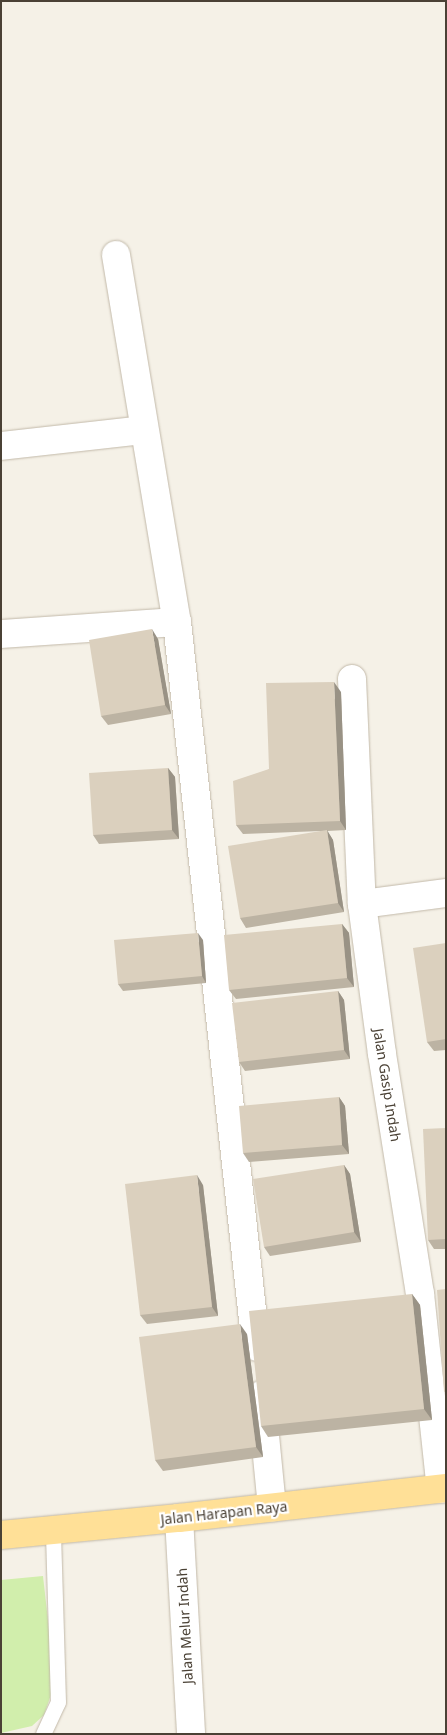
<!DOCTYPE html>
<style>
body{margin:0}
#map{position:relative;width:447px;height:1735px;overflow:hidden;background:#f5f1e7;font-family:"Noto Sans",sans-serif}
div>[style]{position:absolute}
[style*='--x']{left:calc(var(--x)*1px);top:calc(var(--y)*1px);width:calc(var(--w)*1px);rotate:calc(var(--a)*1deg)}
.green>*{inset:0;background:#d1eeac}
.roads{filter:drop-shadow(0 0 1px #c2b9a9) drop-shadow(0 0 1px #c2b9a9)}
.service>*{height:15px;margin:-7.5px;padding:0 7.5px;transform-origin:7.5px;border-radius:7.5px;background:#fff}
.minor>*{height:28px;margin:-14px;padding:0 14px;transform-origin:14px;border-radius:14px;background:#fff}
.primary>*{height:28px;margin:-14px;padding:0 14px;transform-origin:14px;border-radius:14px;background:#ffe097}
.wall>*{inset:0;background:#bcb3a3}
.shaded-wall>*{inset:0;background:#999285}
.building>*{inset:0;background:#dbd0be}
span{translate:-50% -50%;white-space:nowrap;text-align:center;line-height:1.15;-webkit-text-stroke:4.5px #fff;paint-order:stroke}
.street-label{font-size:14px;color:#4a4135}
.frame{position:absolute;inset:0;border:2px solid #4a4135;pointer-events:none}
</style>
<div id="map">
<div class="green">
<div style="clip-path:polygon(43px 1576px,55px 1683px,44px 1715px,32px 1726px,1px 1733px,1px 1580px)"></div>
</div>
<div class="roads">
<div class="service">
<div style="--x:43;--y:1734;--w:35;--a:-65"></div>
<div style="--x:58;--y:1702;--w:172;--a:-91.7"></div>
</div>
<div class="minor">
<div style="--x:116;--y:255;--w:372;--a:80.6"></div>
<div style="--x:177;--y:622;--w:729;--a:83.78"></div>
<div style="--x:1;--y:446;--w:144;--a:-6.4"></div>
<div style="--x:1;--y:634;--w:176;--a:-3.9"></div>
<div style="--x:352;--y:679;--w:225;--a:87.5"></div>
<div style="--x:362;--y:904;--w:151;--a:82.4"></div>
<div style="--x:382;--y:1054;--w:243;--a:81"></div>
<div style="--x:420;--y:1294;--w:196;--a:83.9"></div>
<div style="--x:362;--y:904;--w:85;--a:-7.5"></div>
<div style="--x:261;--y:1395;--w:113;--a:84.4"></div>
<div style="--x:179;--y:1518;--w:216;--a:86.8"></div>
</div>
<div class="primary">
<div style="--x:1;--y:1535;--w:179;--a:-5.5"></div>
<div style="--x:179;--y:1518;--w:269;--a:-6.4"></div>
</div>
</div>
<div class="wall">
<div style="clip-path:polygon(158px 639px,171px 714px,108px 725px,101px 716px)"></div>
<div style="clip-path:polygon(341px 692px,346px 830px,327px 831px,333px 840px,344px 912px,246px 928px,240px 918px,321px 831px,243px 834px,236px 825px,269px 769px)"></div>
<div style="clip-path:polygon(168px 768px,175px 777px,179px 839px,99px 844px,93px 835px)"></div>
<div style="clip-path:polygon(342px 924px,349px 933px,354px 987px,236px 999px,229px 990px)"></div>
<div style="clip-path:polygon(203px 940px,206px 983px,123px 991px,118px 984px)"></div>
<div style="clip-path:polygon(446px 943px,446px 1050px,434px 1051px,427px 1042px)"></div>
<div style="clip-path:polygon(338px 991px,344px 1000px,350px 1059px,245px 1071px,239px 1062px)"></div>
<div style="clip-path:polygon(339px 1097px,345px 1106px,349px 1154px,249px 1162px,243px 1153px)"></div>
<div style="clip-path:polygon(446px 1128px,446px 1249px,434px 1249px,428px 1240px)"></div>
<div style="clip-path:polygon(344px 1165px,350px 1174px,361px 1242px,270px 1256px,264px 1247px)"></div>
<div style="clip-path:polygon(203px 1185px,218px 1316px,147px 1324px,140px 1315px)"></div>
<div style="clip-path:polygon(412px 1294px,420px 1305px,432px 1420px,268px 1437px,261px 1426px)"></div>
<div style="clip-path:polygon(247px 1334px,263px 1457px,163px 1471px,155px 1460px)"></div>
</div>
<div class="shaded-wall">
<div style="clip-path:polygon(152px 629px,158px 639px,171px 714px,165px 705px)"></div>
<div style="clip-path:polygon(334px 682px,341px 692px,346px 830px,340px 821px)"></div>
<div style="clip-path:polygon(168px 768px,175px 777px,179px 839px,172px 830px)"></div>
<div style="clip-path:polygon(327px 830px,333px 840px,344px 912px,338px 903px)"></div>
<div style="clip-path:polygon(342px 924px,349px 933px,354px 987px,347px 978px)"></div>
<div style="clip-path:polygon(198px 933px,203px 940px,206px 983px,202px 976px)"></div>
<div style="clip-path:polygon(338px 991px,344px 1000px,350px 1059px,344px 1050px)"></div>
<div style="clip-path:polygon(339px 1097px,345px 1106px,349px 1154px,342px 1145px)"></div>
<div style="clip-path:polygon(344px 1165px,350px 1174px,361px 1242px,354px 1232px)"></div>
<div style="clip-path:polygon(197px 1175px,203px 1185px,218px 1316px,212px 1307px)"></div>
<div style="clip-path:polygon(412px 1294px,420px 1305px,432px 1420px,424px 1409px)"></div>
<div style="clip-path:polygon(240px 1324px,247px 1334px,263px 1457px,256px 1447px)"></div>
</div>
<div class="building">
<div style="clip-path:polygon(152px 629px,165px 705px,101px 716px,89px 640px)"></div>
<div style="clip-path:polygon(334px 682px,340px 821px,236px 825px,233px 781px,269px 769px,266px 683px)"></div>
<div style="clip-path:polygon(168px 768px,172px 830px,93px 835px,89px 773px)"></div>
<div style="clip-path:polygon(327px 830px,338px 903px,240px 918px,228px 846px)"></div>
<div style="clip-path:polygon(342px 924px,347px 978px,229px 990px,224px 935px)"></div>
<div style="clip-path:polygon(198px 933px,202px 976px,118px 984px,114px 940px)"></div>
<div style="clip-path:polygon(446px 943px,446px 1039px,427px 1042px,413px 948px)"></div>
<div style="clip-path:polygon(338px 991px,344px 1050px,239px 1062px,232px 1003px)"></div>
<div style="clip-path:polygon(339px 1097px,342px 1145px,243px 1153px,239px 1106px)"></div>
<div style="clip-path:polygon(446px 1128px,446px 1239px,428px 1240px,423px 1129px)"></div>
<div style="clip-path:polygon(344px 1165px,354px 1232px,264px 1247px,253px 1179px)"></div>
<div style="clip-path:polygon(197px 1175px,212px 1307px,140px 1315px,125px 1184px)"></div>
<div style="clip-path:polygon(446px 1289px,446px 1391px,444px 1392px,437px 1290px)"></div>
<div style="clip-path:polygon(412px 1294px,424px 1409px,261px 1426px,249px 1311px)"></div>
<div style="clip-path:polygon(240px 1324px,256px 1447px,155px 1460px,139px 1337px)"></div>
</div>
<div class="street-label">
<span style="left:387px;top:1085px;rotate:81deg">Jalan Gasip Indah</span>
<span style="left:224px;top:1513px;rotate:-6deg">Jalan Harapan Raya</span>
<span style="left:185px;top:1626px;rotate:-93deg">Jalan Melur Indah</span>
</div>
<div class="frame"></div>
</div>
